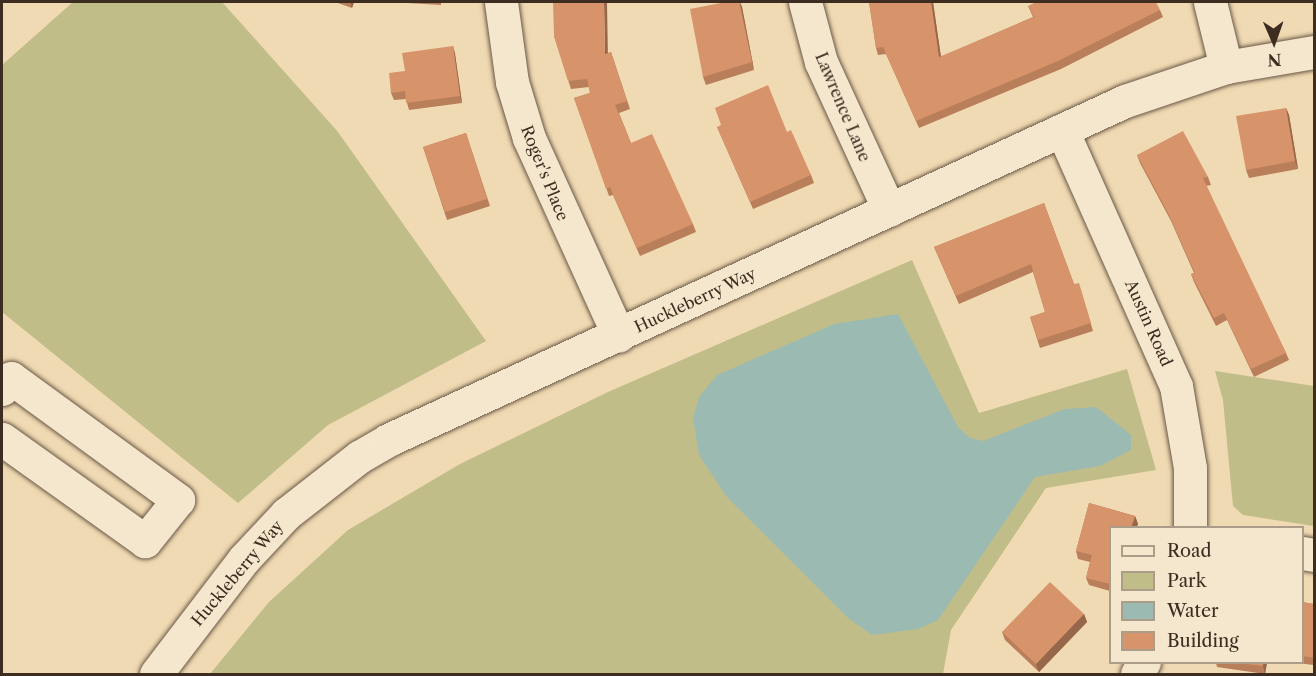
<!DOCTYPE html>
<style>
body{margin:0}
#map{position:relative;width:1316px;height:676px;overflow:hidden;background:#f0dab3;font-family:"Libre Caslon Text",serif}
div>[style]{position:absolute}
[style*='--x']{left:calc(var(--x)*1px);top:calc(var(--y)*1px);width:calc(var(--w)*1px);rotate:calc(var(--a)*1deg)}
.green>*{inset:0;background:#c1bd88}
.water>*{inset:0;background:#9bbab2}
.roads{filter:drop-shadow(0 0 2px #6a5846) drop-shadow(0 0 2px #6a5846)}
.minor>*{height:33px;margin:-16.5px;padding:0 16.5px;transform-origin:16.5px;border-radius:16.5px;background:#f5e7ce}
.wall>*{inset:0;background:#b97e5a}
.shaded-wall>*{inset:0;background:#96674a}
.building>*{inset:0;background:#d79369}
span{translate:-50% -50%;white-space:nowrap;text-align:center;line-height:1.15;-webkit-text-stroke:5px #f5e7ce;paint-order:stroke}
.street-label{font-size:16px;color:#3d2d21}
.frame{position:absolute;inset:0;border:3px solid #3d2d21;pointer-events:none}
.legend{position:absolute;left:1109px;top:526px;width:195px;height:138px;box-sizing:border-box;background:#f5e7ce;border:2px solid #ab9d89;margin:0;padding:8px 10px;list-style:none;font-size:18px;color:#3d2d21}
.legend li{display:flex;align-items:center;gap:12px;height:30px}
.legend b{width:30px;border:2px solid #ab9d89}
.north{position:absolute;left:1244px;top:12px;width:60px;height:60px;-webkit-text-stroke:4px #f5e7ce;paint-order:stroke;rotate:178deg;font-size:16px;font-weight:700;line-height:24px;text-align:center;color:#3d2d21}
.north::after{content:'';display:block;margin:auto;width:21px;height:27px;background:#3d2d21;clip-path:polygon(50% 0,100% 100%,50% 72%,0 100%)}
</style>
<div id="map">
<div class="green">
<div style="clip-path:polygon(73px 2px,222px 2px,338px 132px,486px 341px,328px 425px,238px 503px,2px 312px,2px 65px)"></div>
<div style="clip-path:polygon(912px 260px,979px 413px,1127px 369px,1156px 470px,1046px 488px,951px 630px,943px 674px,210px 674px,269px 602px,348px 530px,460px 464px,608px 392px)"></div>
<div style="clip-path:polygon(1215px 371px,1314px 386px,1314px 526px,1243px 515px,1233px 506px,1223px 400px)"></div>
</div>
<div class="water">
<div style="clip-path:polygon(898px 314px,958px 427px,970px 438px,983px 441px,1065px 409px,1096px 407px,1131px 435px,1131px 450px,1100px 466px,1035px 477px,938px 620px,918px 629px,872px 635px,848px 618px,726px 496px,699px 455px,693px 418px,699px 397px,717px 375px,834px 324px)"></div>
</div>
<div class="roads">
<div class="minor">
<div style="--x:501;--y:2;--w:81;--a:82.2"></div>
<div style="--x:512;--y:82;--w:59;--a:73.1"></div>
<div style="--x:529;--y:138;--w:217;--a:65.6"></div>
<div style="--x:805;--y:2;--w:62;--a:75.1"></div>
<div style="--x:821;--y:62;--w:163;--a:65.3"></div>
<div style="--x:1210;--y:2;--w:67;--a:76.2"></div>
<div style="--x:1062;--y:130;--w:280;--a:66"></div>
<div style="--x:1176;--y:386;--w:83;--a:80.3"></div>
<div style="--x:1190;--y:468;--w:60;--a:90"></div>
<div style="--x:2;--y:389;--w:14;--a:-51"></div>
<div style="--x:11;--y:378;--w:207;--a:36.1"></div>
<div style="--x:178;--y:500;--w:53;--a:128.8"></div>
<div style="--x:145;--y:541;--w:176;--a:-144.5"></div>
<div style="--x:1302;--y:553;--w:12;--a:9"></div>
<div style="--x:156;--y:674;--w:145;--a:-52.6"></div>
<div style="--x:244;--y:559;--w:62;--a:-47"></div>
<div style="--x:286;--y:514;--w:93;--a:-38"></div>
<div style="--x:359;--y:457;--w:34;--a:-30"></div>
<div style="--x:388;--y:440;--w:811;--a:-24.7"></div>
<div style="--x:1125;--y:101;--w:107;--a:-18.6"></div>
<div style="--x:1226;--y:67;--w:89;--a:-9.7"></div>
<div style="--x:1137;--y:674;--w:14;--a:-60"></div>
</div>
</div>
<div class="wall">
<div style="clip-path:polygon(335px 2px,354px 2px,352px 8px)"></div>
<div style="clip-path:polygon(389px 2px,441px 2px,441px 5px,390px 2px)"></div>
<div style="clip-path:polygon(740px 2px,742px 7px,754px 70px,706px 85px,703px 77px)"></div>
<div style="clip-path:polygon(869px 2px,933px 2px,941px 57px,1033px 17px,1028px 6px,1160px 10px,1163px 17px,1061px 69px,919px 128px,886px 54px,878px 55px,876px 48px)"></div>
<div style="clip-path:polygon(554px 36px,608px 53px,611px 52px,630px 109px,619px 113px,631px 143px,693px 224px,696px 232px,640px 256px,613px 195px,609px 196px,574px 98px,590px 93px,589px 87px,571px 89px)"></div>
<div style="clip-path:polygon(453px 46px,455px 54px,462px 103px,409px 110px,406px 99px,394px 100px,391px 93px,405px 71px)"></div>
<div style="clip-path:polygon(1286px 108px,1289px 115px,1298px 169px,1249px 178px,1246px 170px)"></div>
<div style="clip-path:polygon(717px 127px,787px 132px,811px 175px,814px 183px,753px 209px)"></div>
<div style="clip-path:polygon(466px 133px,490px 206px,447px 220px,423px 147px)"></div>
<div style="clip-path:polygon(1137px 155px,1208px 177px,1211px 185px,1206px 186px,1286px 353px,1289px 360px,1254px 377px,1227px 320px,1216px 326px,1194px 282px,1191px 274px,1194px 273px,1171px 221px,1140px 163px)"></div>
<div style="clip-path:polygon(1044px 203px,1074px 284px,1081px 291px,1093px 331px,1040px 348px,1030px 317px,1045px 312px,1033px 272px,959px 304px,934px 247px)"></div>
<div style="clip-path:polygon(1089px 503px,1135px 516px,1138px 524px,1136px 528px,1110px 528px,1110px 591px,1089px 585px,1086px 578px,1090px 562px,1078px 559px,1076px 551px)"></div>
<div style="clip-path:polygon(1302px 602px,1314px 604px,1314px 665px,1297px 663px,1302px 663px)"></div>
<div style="clip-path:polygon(1084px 614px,1087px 622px,1039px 672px,1005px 640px,1002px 632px)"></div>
<div style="clip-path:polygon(1216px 663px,1267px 663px,1265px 674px,1217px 667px)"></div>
</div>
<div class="shaded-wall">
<div style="clip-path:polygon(350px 2px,354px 2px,352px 8px)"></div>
<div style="clip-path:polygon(604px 2px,607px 2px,608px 62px,605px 54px)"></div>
<div style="clip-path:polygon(740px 2px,742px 7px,754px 70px,752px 62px)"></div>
<div style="clip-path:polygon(931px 2px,933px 2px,942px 65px,939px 57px)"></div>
<div style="clip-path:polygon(453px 46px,455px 54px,462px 103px,460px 96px)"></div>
<div style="clip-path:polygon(1286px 108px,1289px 115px,1298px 169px,1295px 161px)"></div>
<div style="clip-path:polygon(1135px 516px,1138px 524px,1136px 528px,1131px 528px)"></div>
<div style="clip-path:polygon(1084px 614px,1087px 622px,1039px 672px,1036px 664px)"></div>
<div style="clip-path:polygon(1263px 663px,1267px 663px,1265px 674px,1263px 666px)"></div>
</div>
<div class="building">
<div style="clip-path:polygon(553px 2px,604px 2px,605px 54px,611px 52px,627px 101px,615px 105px,631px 143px,652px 134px,693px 224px,637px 248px,610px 187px,606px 189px,574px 98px,590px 93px,587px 79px,568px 81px,554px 36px)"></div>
<div style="clip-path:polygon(726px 2px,739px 2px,752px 62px,703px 77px,690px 9px)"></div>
<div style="clip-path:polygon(869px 2px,931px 2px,939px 57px,1034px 17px,1028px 6px,1036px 2px,1156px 2px,1160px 10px,1058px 61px,916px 121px,883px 47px,876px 48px)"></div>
<div style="clip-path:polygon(453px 46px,460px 96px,406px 103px,405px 91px,391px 93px,389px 73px,405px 71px,402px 53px)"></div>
<div style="clip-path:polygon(768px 85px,787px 132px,791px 130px,811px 175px,750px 202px,717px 127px,721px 125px,715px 108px)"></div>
<div style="clip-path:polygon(1286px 108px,1295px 161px,1246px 170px,1236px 116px)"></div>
<div style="clip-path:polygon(1183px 131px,1208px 177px,1203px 178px,1286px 353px,1251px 369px,1224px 313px,1214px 318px,1191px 274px,1195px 273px,1168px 213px,1137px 155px)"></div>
<div style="clip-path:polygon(466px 133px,487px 199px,445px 212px,423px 147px)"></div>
<div style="clip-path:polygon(1044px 203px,1074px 284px,1079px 283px,1091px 323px,1038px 340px,1030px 317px,1045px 312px,1031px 264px,956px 296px,934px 247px)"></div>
<div style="clip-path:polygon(1089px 503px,1135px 516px,1131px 528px,1110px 528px,1110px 584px,1086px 578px,1092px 555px,1076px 551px)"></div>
<div style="clip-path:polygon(1050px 582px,1084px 614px,1036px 664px,1002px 632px)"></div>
<div style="clip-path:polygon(1302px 602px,1314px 604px,1314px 658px,1302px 656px)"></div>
<div style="clip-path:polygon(1238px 663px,1263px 663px,1263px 666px)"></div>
</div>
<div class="street-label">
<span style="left:843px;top:107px;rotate:67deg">Lawrence Lane</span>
<span style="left:545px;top:173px;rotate:68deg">Roger's Place</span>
<span style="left:695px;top:300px;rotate:-25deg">Huckleberry Way</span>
<span style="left:1149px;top:323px;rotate:66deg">Austin Road</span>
<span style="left:237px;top:573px;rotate:-50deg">Huckleberry Way</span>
</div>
<div class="frame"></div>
<ul class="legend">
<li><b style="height:8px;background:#f5e7ce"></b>Road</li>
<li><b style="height:16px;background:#c1bd88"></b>Park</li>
<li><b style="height:16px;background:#9bbab2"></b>Water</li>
<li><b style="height:16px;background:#d79369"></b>Building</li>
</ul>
<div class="north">N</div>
</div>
